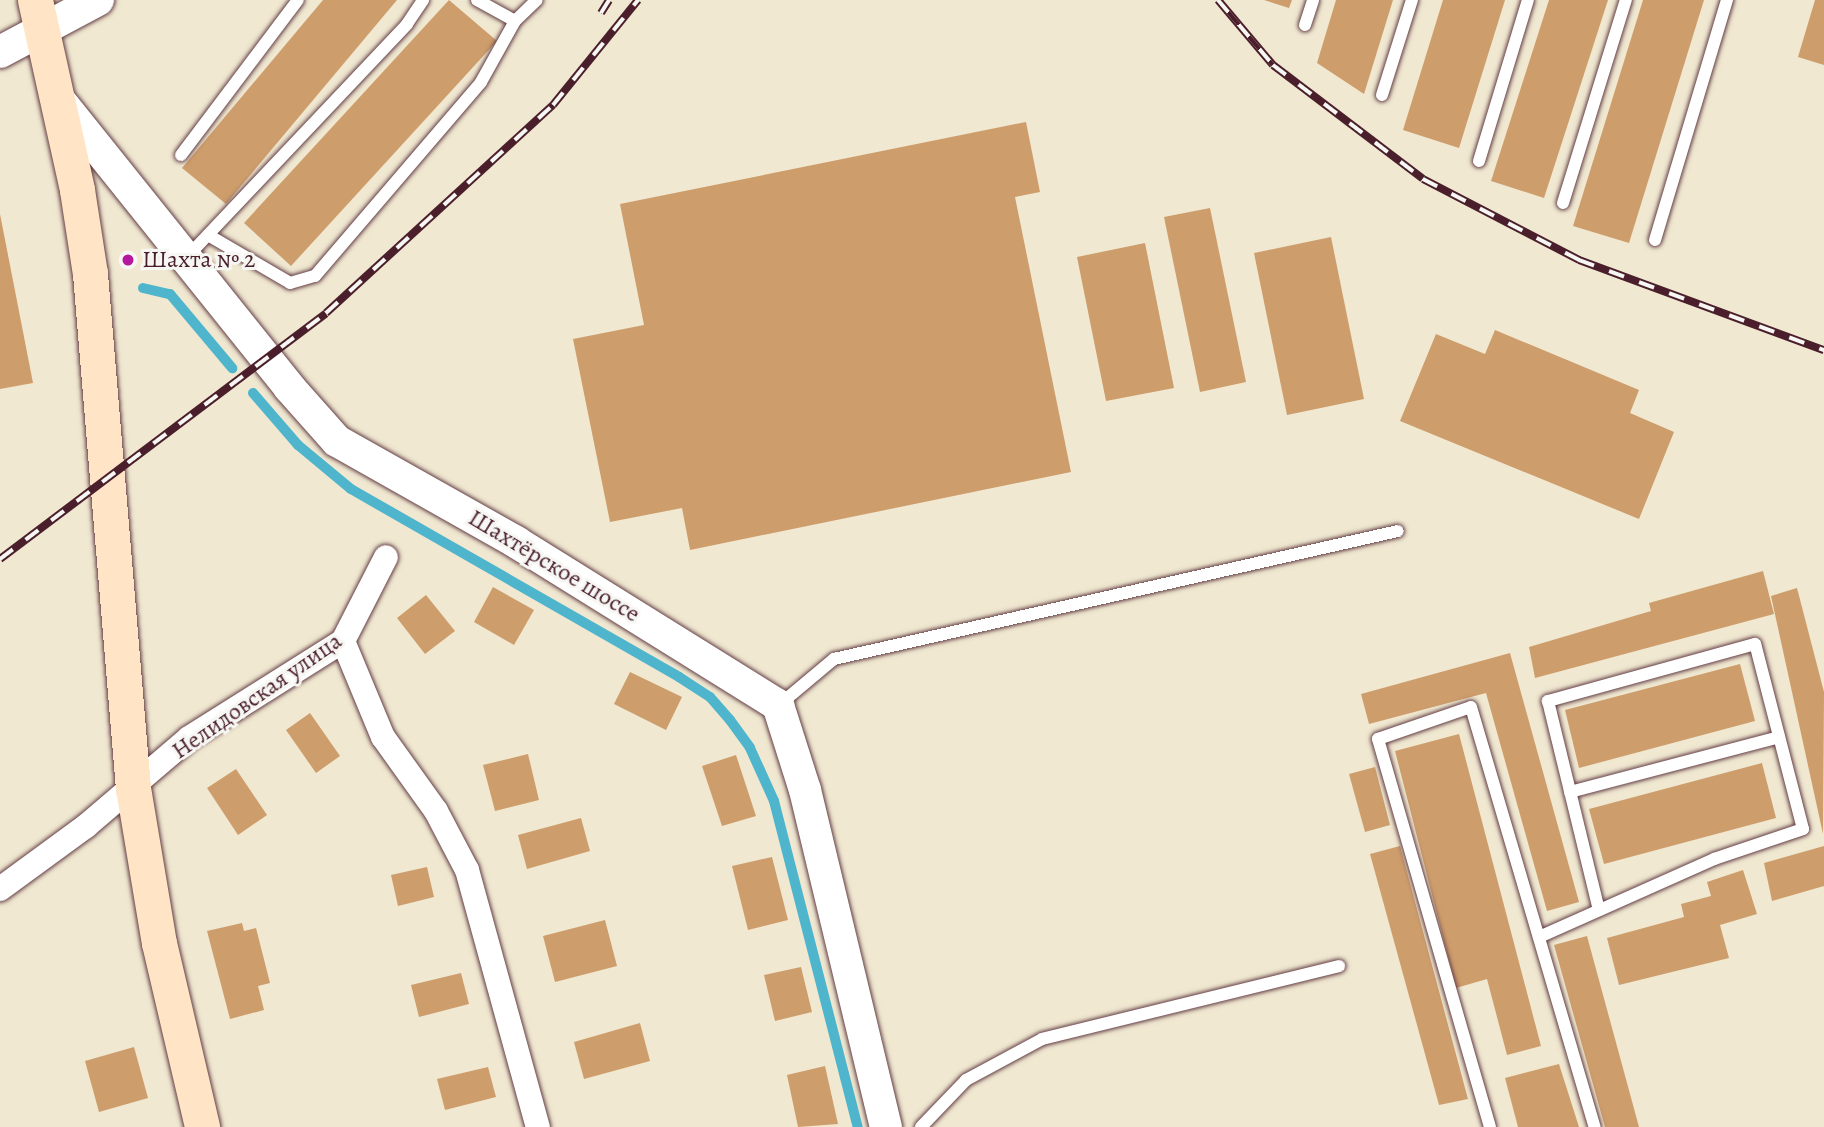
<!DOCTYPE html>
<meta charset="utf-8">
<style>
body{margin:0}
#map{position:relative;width:1824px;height:1127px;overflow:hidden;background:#f0e8d1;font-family:Alegreya,serif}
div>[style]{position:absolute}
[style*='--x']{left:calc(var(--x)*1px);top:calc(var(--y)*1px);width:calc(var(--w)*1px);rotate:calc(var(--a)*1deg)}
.stream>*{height:10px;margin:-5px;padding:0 5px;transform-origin:5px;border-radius:5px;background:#4eb5cc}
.building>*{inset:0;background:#ce9d6c}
.roads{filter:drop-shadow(0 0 2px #633d44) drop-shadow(0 0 2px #633d44)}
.service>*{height:12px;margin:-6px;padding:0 6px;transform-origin:6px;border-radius:6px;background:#fff}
.minor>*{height:24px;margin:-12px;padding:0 12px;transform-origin:12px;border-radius:12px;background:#fff}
.tertiary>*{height:32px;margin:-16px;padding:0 16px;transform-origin:16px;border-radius:16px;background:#fff}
.secondary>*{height:35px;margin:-17.5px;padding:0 17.5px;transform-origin:17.5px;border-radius:17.5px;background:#ffe4c6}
.rail>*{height:8px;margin-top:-4px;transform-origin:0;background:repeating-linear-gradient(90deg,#f6f6f2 0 16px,#4a1f2b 0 32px);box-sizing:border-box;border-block:2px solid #4a1f2b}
.dots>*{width:19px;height:19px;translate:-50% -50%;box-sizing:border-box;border:4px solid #f6f6f2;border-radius:50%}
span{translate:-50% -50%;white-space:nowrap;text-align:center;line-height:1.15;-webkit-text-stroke:6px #f6f6f2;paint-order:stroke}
.poi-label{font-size:24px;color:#4a1f2b}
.left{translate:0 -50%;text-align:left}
.street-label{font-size:24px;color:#4a1f2b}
</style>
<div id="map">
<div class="stream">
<div style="--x:143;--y:288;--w:28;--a:13"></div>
<div style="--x:170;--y:294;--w:97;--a:50"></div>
<div style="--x:253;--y:393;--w:69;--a:49.1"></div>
<div style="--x:298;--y:445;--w:69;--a:39.7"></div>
<div style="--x:351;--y:489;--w:378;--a:29.8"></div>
<div style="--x:679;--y:677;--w:37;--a:33"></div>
<div style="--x:710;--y:697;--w:30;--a:49"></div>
<div style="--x:730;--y:720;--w:34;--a:54"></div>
<div style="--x:750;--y:748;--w:58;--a:65.6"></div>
<div style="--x:774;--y:801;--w:337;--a:75.6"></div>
</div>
<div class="building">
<div style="clip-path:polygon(323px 0,397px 0,226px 204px,182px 168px)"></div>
<div style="clip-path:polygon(449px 0,497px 41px,291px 266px,244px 223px)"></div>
<div style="clip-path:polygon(1264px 0,1292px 0,1289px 8px)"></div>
<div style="clip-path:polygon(1336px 0,1393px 0,1364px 94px,1317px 63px)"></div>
<div style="clip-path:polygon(1443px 0,1505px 0,1459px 148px,1403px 130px)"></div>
<div style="clip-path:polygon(1549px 0,1608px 0,1544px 198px,1491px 181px)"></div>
<div style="clip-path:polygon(1643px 0,1704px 0,1629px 243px,1573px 226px)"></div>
<div style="clip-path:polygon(1815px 0,1824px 0,1824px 65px,1798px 57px)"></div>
<div style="clip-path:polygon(1026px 122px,1040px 192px,1015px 197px,1071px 472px,690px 550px,682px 508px,610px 522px,573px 339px,644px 325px,620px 204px)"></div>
<div style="clip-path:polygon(1210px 208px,1246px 382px,1200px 392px,1164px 217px)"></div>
<div style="clip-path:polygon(0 214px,33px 383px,0 389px)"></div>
<div style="clip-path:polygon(1331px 237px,1364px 399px,1287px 415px,1254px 253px)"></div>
<div style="clip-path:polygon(1145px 243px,1174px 388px,1106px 401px,1077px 257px)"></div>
<div style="clip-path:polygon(1495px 330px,1639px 390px,1630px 413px,1674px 432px,1639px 519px,1400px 421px,1436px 334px,1485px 354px)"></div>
<div style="clip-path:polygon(1763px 571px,1774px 614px,1535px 678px,1529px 647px,1651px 611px,1649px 603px)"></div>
<div style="clip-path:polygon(493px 587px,534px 610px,514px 645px,474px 622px)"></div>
<div style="clip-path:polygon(1797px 588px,1824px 692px,1823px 834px,1771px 596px)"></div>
<div style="clip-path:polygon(426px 595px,455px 631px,425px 654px,397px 618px)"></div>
<div style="clip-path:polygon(1510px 653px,1579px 902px,1547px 911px,1486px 693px,1369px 724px,1361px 694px)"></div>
<div style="clip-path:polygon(1740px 664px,1755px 721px,1579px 768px,1565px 710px)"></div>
<div style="clip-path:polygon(630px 672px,682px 697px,666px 730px,614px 704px)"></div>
<div style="clip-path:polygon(310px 713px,340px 756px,316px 773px,286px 730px)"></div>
<div style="clip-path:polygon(1459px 734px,1541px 1046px,1507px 1055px,1487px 979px,1456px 988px,1395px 751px)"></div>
<div style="clip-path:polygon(528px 754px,539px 800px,495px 811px,483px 765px)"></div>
<div style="clip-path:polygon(736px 755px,756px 816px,722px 826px,702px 766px)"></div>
<div style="clip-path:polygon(1762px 763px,1776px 818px,1604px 864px,1589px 809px)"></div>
<div style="clip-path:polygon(1375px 767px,1390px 825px,1365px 832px,1349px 774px)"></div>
<div style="clip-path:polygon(236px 769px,267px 815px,238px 835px,207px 788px)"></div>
<div style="clip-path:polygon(581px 818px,590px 851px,527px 869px,518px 835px)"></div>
<div style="clip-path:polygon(1400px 846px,1468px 1099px,1439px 1105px,1370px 854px)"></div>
<div style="clip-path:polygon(1824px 846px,1824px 886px,1772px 901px,1764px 863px)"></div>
<div style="clip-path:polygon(772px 857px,788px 920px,748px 930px,732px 866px)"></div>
<div style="clip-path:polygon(427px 867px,434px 897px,398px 906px,391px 875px)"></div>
<div style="clip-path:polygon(1743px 870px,1757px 914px,1720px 925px,1729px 958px,1619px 985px,1607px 938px,1684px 917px,1681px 904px,1711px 896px,1707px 882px)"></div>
<div style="clip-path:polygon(605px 920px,617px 966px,555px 982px,543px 936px)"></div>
<div style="clip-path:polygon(242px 923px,244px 931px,256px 928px,270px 983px,258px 986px,264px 1010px,230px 1019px,207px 931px)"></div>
<div style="clip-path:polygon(1587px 936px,1639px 1127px,1605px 1127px,1554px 945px)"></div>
<div style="clip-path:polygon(801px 967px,812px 1012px,775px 1021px,764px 975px)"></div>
<div style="clip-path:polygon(461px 973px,469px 1004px,419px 1017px,411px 985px)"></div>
<div style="clip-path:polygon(640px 1023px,650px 1061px,584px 1079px,574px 1042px)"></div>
<div style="clip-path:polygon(134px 1047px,148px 1098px,99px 1112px,85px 1061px)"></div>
<div style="clip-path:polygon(1559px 1064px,1579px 1127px,1518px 1127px,1505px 1078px)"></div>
<div style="clip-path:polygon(825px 1066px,838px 1124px,798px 1127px,787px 1075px)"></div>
<div style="clip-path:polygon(488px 1067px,496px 1097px,445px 1110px,437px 1079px)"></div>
</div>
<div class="roads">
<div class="service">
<div style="--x:477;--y:0;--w:43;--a:28.9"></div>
<div style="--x:515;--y:21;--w:30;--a:-44"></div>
<div style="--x:1305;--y:25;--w:26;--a:-72"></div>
<div style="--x:1382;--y:95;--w:100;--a:-72.5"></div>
<div style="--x:181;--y:155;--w:194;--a:-53"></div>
<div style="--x:1479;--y:161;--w:168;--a:-73.1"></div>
<div style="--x:1563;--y:203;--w:213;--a:-72.8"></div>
<div style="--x:208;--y:235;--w:95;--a:30.3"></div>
<div style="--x:290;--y:283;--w:26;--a:-16"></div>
<div style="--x:315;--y:276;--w:255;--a:-49.4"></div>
<div style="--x:481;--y:82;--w:70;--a:-60.9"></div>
<div style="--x:1655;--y:240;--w:251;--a:-73.3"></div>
<div style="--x:186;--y:258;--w:322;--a:-46.6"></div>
<div style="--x:407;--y:24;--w:29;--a:-56"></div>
<div style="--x:779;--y:705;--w:72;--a:-39.9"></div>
<div style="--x:834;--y:659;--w:578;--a:-12.79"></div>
<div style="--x:1570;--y:792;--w:216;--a:-14.7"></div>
<div style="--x:1539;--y:937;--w:192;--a:-24"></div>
<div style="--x:1714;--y:859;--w:94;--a:-18.6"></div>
<div style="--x:1803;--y:829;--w:191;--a:-104.5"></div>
<div style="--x:1755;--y:644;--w:215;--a:164.6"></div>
<div style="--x:1548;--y:701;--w:215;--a:76.3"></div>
<div style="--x:921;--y:1127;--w:65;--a:-46.2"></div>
<div style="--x:966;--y:1080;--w:86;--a:-28.3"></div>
<div style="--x:1042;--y:1039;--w:306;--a:-13.8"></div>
<div style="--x:1490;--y:1127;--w:404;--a:-106.1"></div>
<div style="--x:1378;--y:739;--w:98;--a:-19"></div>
<div style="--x:1471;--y:707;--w:438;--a:73.6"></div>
</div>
<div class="minor">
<div style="--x:343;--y:641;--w:104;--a:67.4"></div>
<div style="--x:383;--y:737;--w:91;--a:54.4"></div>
<div style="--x:436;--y:811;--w:67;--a:62.3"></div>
<div style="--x:467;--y:870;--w:267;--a:74.6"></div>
<div style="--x:0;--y:889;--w:107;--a:-36.2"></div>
<div style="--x:86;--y:826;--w:135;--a:-40.5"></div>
<div style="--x:189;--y:738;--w:182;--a:-32.2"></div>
<div style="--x:343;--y:641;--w:94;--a:-62.9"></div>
</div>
<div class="tertiary">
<div style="--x:0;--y:52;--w:111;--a:-28"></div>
<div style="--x:56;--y:96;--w:373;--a:51.3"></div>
<div style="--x:289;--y:387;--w:72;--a:48.4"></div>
<div style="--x:337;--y:441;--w:206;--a:29.4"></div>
<div style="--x:516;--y:542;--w:309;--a:31.9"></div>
<div style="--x:778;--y:705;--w:89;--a:72.4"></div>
<div style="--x:805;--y:790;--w:347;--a:76.5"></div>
</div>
<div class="secondary">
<div style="--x:35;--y:0;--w:195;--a:77.5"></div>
<div style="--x:77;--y:190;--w:85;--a:81.2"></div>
<div style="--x:90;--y:274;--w:516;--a:85.22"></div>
<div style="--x:133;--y:788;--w:157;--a:80.5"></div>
<div style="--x:159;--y:943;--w:189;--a:76.8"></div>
</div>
</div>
<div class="rail">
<div style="--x:1218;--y:0;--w:85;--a:49.8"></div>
<div style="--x:1273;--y:65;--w:188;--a:37.2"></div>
<div style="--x:1423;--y:179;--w:176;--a:27.4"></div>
<div style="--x:1579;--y:260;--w:261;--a:20.2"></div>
<div style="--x:601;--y:13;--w:15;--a:-58"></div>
<div style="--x:0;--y:559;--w:408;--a:-37"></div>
<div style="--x:326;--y:313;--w:308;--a:-42.5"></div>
<div style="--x:553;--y:105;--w:135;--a:-51"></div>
</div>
<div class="dots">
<div style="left:128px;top:260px;background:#b5179e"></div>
</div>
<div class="poi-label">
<span class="left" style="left:142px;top:260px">Шахта № 2</span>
</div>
<div class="street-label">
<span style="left:554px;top:566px;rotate:31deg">Шахтёрское шоссе</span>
<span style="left:257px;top:696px;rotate:-35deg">Нелидовская улица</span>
</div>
</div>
